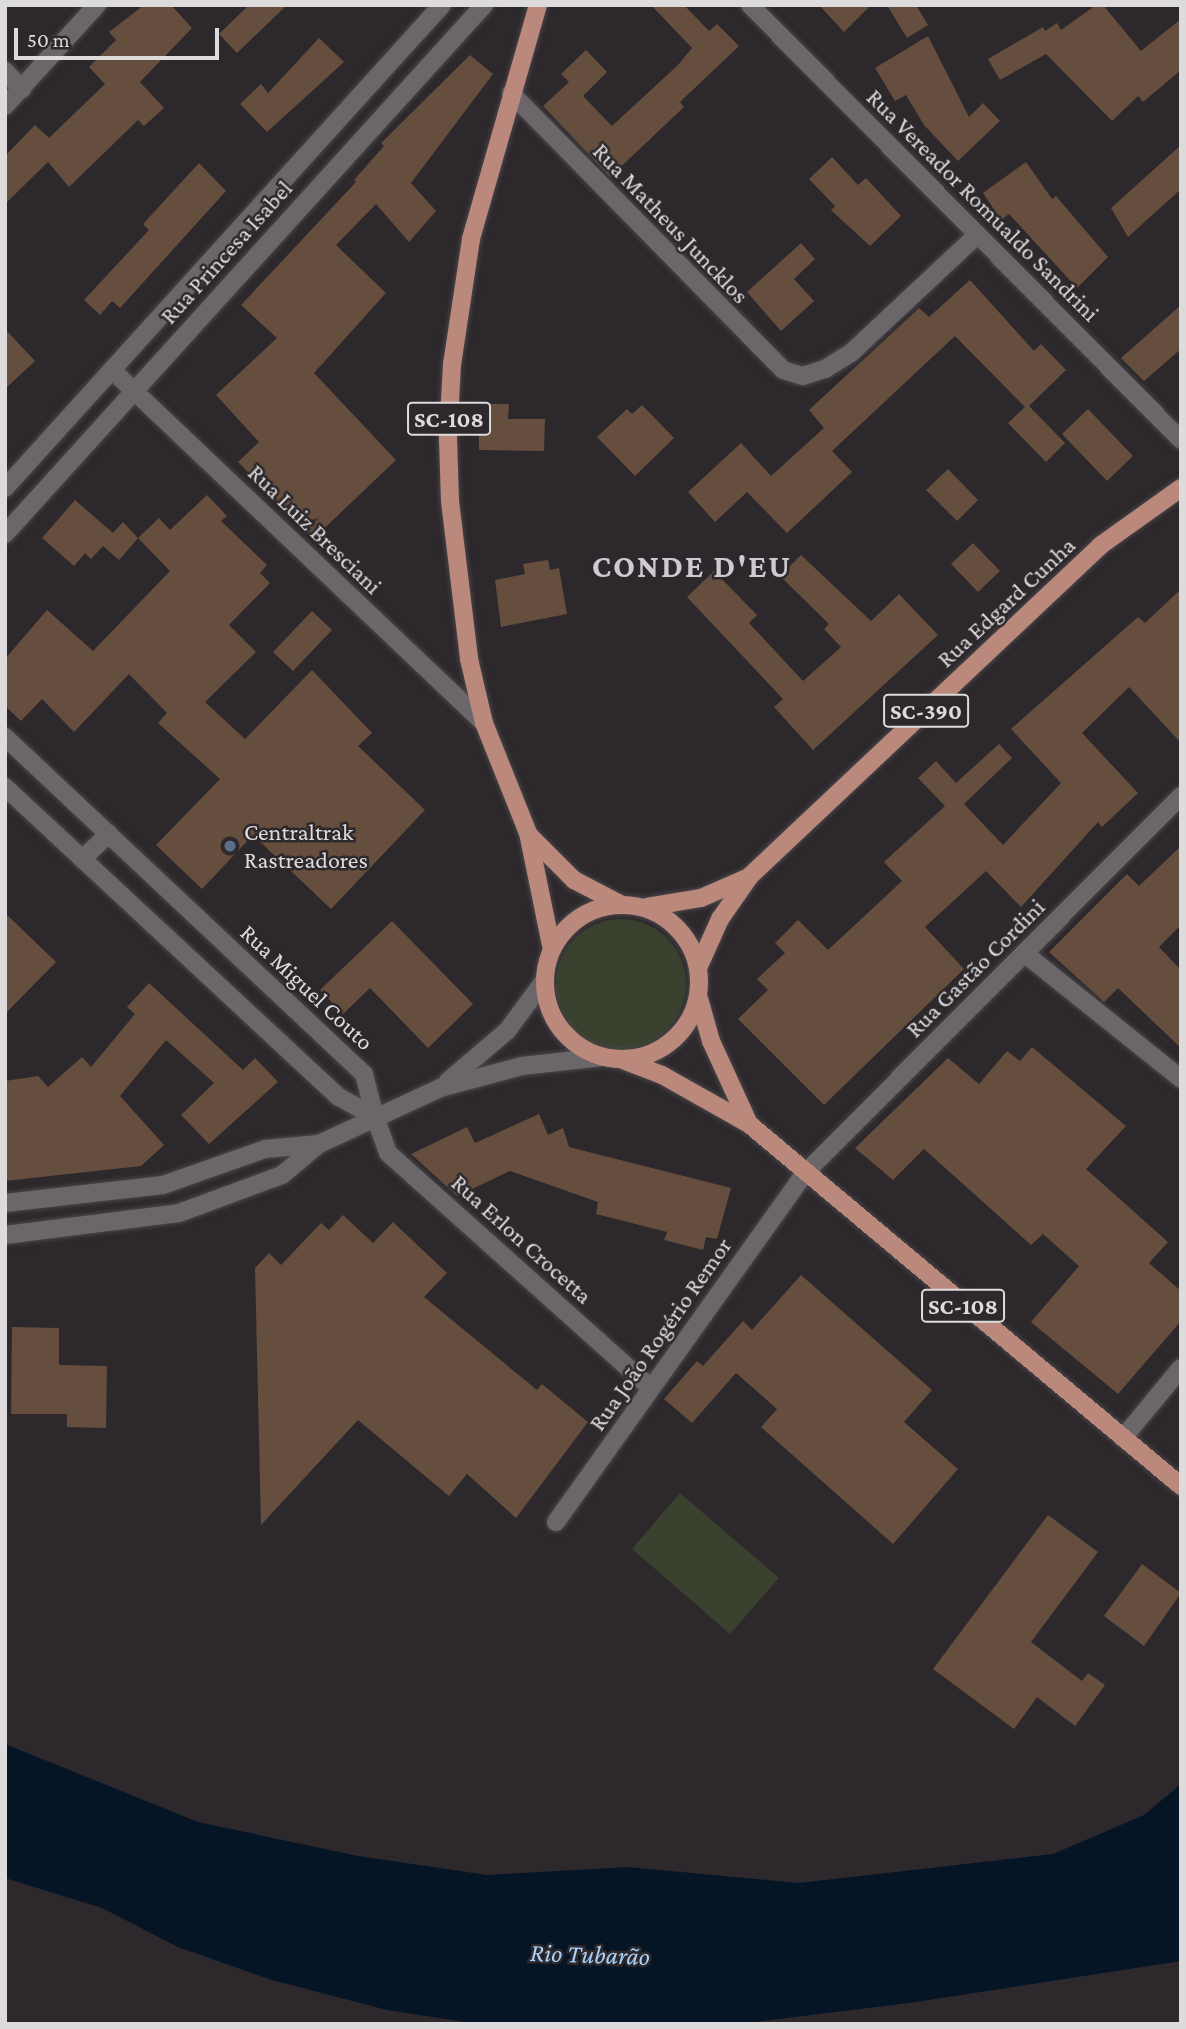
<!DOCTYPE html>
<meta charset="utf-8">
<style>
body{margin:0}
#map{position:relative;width:1186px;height:2029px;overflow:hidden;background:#2d282c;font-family:"Crimson Pro",serif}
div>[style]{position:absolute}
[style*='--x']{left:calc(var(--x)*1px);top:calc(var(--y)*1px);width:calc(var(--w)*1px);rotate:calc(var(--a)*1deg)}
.green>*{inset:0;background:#3a412e}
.round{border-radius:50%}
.water>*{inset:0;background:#051526}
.building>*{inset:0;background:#654e3d}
.roads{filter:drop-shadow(0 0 2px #494649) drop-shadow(0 0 2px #494649)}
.street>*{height:18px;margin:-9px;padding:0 9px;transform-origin:9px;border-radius:9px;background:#6b666a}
.secondary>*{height:18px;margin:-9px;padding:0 9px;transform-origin:9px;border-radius:9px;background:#6b666a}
.primary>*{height:18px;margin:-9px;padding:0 9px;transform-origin:9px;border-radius:9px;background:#bb897c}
.primary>.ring{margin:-9px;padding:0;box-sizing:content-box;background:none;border:18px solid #bb897c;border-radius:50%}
.dots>*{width:19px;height:19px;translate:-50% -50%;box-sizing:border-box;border:4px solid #2d282c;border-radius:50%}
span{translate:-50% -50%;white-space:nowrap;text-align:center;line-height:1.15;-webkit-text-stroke:5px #2d282c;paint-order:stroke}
.shield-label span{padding:2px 5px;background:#2d282c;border:2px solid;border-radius:5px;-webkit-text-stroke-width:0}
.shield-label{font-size:23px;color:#dedbdd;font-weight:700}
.street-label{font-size:24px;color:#dedbdd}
.poi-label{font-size:24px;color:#dedbdd}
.left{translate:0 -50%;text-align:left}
.water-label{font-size:26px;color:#a9d0f9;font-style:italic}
.district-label{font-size:32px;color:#cfcacf;font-weight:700;letter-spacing:2px}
.frame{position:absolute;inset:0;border:7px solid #dedbdd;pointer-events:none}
.scale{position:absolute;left:14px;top:28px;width:205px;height:32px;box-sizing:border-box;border:4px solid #dedbdd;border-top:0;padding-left:9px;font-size:21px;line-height:24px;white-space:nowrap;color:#dedbdd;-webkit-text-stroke:5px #2d282c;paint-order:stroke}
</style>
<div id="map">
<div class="green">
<div class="round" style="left:556px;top:919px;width:130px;height:130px"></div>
<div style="clip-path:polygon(680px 1493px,779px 1578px,730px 1634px,632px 1549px)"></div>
</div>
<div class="water">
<div style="clip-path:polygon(5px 1744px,198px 1822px,358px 1856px,487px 1875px,628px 1867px,799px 1883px,1053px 1854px,1144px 1815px,1181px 1784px,1181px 1961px,909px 2003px,737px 2024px,478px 2024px,387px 2010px,272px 1980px,178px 1947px,102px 1908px,5px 1878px)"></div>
</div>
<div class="building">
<div style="clip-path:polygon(144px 5px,171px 5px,192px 28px,140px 82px,164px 108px,144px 126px,138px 120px,69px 187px,48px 162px,5px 204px,5px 156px,35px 125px,49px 138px,105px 84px,89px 67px,116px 40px,109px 32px)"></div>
<div style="clip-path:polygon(249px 5px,287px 5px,237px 53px,219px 34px)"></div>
<div style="clip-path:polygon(651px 5px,684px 5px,709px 31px,717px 24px,739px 46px,680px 102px,684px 107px,610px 177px,543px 106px,569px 82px,561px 74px,586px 50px,607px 72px,583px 96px,612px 126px,678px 65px,692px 48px)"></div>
<div style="clip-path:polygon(819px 5px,871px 5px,844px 32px)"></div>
<div style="clip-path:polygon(887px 5px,916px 5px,928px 25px,907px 38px)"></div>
<div style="clip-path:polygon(1096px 5px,1103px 5px,1141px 51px,1181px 19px,1181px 70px,1143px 102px,1138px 96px,1112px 121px,1046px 54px,1000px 80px,988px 59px,1043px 27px,1045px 31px,1057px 23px,1061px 30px)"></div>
<div style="clip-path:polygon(928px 36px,969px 117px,983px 103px,1000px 121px,958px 161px,924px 125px,906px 95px,895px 101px,875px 68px)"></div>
<div style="clip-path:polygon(319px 38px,344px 62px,267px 132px,240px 104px,261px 84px,268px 93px)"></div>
<div style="clip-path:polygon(470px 55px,493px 74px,411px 183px,436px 211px,409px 242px,376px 204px,336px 245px,386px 293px,314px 373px,396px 460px,313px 539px,238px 462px,259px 442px,216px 395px,277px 338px,241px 305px,356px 182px,354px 180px,384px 146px,381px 143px)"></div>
<div style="clip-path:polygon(1181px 145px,1181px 189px,1128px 237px,1111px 208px)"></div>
<div style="clip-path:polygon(832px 157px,858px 185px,866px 178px,901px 216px,870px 246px,831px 210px,835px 206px,809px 179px)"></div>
<div style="clip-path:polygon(1026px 162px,1052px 199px,1056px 196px,1108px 257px,1077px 288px,1009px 214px,1001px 220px,983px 193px)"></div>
<div style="clip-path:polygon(199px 163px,226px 191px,120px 308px,112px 301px,100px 315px,84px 300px,149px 230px,143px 224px)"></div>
<div style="clip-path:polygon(801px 243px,815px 259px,794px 279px,814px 301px,781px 331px,747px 292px)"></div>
<div style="clip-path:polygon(970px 280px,1034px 351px,1041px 344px,1066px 370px,1029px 406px,1065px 443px,1046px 462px,1008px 423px,1025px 407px,955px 336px,832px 451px,852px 472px,787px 533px,747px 492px,715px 522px,688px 492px,741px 443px,771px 476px,824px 428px,809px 410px,919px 308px,929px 317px)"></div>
<div style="clip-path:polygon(1181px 305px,1181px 349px,1144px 381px,1121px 358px)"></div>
<div style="clip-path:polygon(5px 329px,35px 361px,5px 389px)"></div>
<div style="clip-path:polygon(487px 404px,509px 404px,508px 419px,545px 419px,544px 451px,479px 450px,479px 418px,487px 419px)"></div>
<div style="clip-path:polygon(642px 405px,674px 438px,635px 476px,597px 437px,627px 409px,632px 414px)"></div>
<div style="clip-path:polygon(1088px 409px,1133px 456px,1107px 481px,1062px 434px)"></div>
<div style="clip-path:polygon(948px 469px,978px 500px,957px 521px,926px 490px)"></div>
<div style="clip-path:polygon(207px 495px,227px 516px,221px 521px,267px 565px,260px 573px,270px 583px,229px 625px,256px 652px,205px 702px,245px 739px,312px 670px,372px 733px,358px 746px,425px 810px,331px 909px,253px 835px,202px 889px,156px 845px,220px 779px,158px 723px,167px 713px,129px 674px,74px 732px,42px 699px,21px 721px,5px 706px,5px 659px,47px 610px,93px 651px,170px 571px,138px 538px,159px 518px,170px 530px)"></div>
<div style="clip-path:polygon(75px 500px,113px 533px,123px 522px,138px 538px,119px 560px,103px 546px,91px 559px,85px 553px,74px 566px,42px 538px)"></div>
<div style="clip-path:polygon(973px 543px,1000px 571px,978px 592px,951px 564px)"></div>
<div style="clip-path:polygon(801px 555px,871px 621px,899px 594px,938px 635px,813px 750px,774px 707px,783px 699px,687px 597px,714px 571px,757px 615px,749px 623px,803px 681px,841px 647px,824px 629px,829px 624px,780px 576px)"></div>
<div style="clip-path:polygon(548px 560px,550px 570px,559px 568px,567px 614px,501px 627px,495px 580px,525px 574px,523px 564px)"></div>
<div style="clip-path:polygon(1181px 589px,1181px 743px,1129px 687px,1082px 733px,1138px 793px,1102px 827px,1098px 822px,1021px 907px,986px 871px,925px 927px,964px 969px,824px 1105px,738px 1019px,768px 990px,757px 979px,785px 953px,775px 943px,798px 920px,828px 950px,902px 881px,884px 862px,945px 806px,918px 778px,936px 761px,956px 783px,999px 744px,1012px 758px,964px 804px,1003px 845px,1061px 783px,1011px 729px,1138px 617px,1145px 623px)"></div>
<div style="clip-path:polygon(312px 611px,332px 630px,293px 671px,273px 652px)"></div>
<div style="clip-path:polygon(1181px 846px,1181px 925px,1159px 947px,1181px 970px,1181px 1048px,1118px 988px,1104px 1002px,1049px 952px,1127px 874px,1139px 886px)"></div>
<div style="clip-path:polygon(5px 913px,56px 962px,5px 1014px)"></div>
<div style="clip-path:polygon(392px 921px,473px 1004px,428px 1048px,370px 988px,343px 1014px,320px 990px)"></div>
<div style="clip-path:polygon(149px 983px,243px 1070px,255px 1058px,278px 1082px,209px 1144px,181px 1115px,214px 1083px,166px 1040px,120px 1096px,164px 1145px,141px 1166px,5px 1181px,5px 1081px,38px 1076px,48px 1087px,82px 1057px,91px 1067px,135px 1014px,127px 1007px)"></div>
<div style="clip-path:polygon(1032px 1047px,1126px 1126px,1086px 1169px,1168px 1242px,1149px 1263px,1181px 1291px,1181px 1321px,1118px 1394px,1031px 1322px,1079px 1266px,1043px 1234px,1031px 1245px,924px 1149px,893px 1180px,855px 1148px,948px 1058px,979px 1084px,1007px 1051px,1020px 1061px)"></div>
<div style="clip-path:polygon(539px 1114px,548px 1135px,563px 1128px,569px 1147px,731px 1188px,717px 1239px,706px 1237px,703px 1250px,664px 1240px,667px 1232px,596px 1214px,598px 1202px,510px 1171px,457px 1196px,411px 1154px,467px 1127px,475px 1143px)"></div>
<div style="clip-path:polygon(343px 1215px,373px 1243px,393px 1222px,447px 1273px,424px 1297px,537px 1390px,542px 1384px,588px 1422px,516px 1518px,467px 1474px,449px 1496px,358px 1420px,261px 1525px,255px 1268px,269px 1253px,281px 1265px,321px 1223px,329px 1230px)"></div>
<div style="clip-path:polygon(801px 1275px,932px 1390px,904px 1422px,958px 1469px,893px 1544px,761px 1427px,777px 1409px,736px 1373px,692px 1423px,664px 1399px,697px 1361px,703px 1366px,743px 1321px,752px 1330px)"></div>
<div style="clip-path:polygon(12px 1327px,59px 1328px,59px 1365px,107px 1366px,106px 1428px,67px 1427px,67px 1414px,11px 1414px)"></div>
<div style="clip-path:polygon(1048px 1515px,1098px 1552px,1031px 1642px,1082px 1681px,1088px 1673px,1105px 1685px,1075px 1726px,1037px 1697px,1014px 1729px,933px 1669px)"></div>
<div style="clip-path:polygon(1142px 1564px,1181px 1593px,1144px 1646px,1104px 1616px)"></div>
</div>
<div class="roads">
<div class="street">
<div style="--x:750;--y:5;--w:612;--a:45.26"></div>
<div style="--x:5;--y:71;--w:25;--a:47"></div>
<div style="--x:511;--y:93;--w:388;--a:45.5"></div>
<div style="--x:783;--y:370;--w:21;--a:17"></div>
<div style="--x:803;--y:376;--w:23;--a:-18"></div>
<div style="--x:825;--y:369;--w:32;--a:-32"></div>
<div style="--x:852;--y:352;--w:171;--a:-43.1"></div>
<div style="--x:5;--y:106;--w:137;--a:-47.7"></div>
<div style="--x:112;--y:370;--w:513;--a:43.5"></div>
<div style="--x:5;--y:488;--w:651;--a:-47.86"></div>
<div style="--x:5;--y:534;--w:714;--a:-47.84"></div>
<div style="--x:1024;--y:953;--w:201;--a:38.7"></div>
<div style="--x:375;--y:1117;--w:38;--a:70"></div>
<div style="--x:388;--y:1153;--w:353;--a:41.8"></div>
<div style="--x:1123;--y:1438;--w:91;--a:-50.4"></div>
<div style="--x:556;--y:1522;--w:427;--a:-54.5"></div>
<div style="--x:804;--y:1174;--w:534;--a:-45.08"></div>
</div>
<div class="secondary">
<div style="--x:5;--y:737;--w:492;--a:43.2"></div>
<div style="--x:364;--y:1074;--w:44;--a:75.7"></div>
<div style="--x:5;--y:787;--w:456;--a:42.9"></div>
<div style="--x:339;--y:1097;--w:41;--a:29.1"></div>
<div style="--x:82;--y:859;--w:37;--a:-43"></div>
<div style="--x:448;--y:1081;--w:77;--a:-40.3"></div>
<div style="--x:507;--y:1031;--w:62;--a:-53.5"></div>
<div style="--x:5;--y:1203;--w:159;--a:-6.5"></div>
<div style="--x:163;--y:1185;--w:108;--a:-19.4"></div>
<div style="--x:265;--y:1149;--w:54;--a:-5.3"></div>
<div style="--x:5;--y:1235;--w:175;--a:-7.2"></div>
<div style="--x:179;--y:1213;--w:110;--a:-20.3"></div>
<div style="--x:282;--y:1175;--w:48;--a:-40"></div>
<div style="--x:319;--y:1144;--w:133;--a:-24.8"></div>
<div style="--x:440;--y:1088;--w:85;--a:-15"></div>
<div style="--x:522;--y:1066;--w:81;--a:-6.4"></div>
</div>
<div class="primary">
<div style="--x:538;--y:5;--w:243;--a:106"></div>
<div style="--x:471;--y:239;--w:126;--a:98.6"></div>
<div style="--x:452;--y:364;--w:74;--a:93.1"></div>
<div style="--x:448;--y:438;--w:63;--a:88.2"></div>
<div style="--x:450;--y:501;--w:159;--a:83.1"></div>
<div style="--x:469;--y:659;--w:66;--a:76.8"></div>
<div style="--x:484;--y:723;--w:118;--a:68.2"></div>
<div style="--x:528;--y:833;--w:119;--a:78.4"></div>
<div style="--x:529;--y:835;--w:64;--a:45"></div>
<div style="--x:574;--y:880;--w:52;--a:27.6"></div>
<div class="ring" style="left:545px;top:905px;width:136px;height:136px"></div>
<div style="--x:647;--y:907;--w:55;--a:-9.5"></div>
<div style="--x:701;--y:898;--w:50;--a:-23.5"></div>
<div style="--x:698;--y:968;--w:54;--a:-65.8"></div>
<div style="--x:720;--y:919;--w:52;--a:-55.1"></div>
<div style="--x:750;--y:876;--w:482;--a:-43.3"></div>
<div style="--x:1101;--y:545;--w:98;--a:-35.5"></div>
<div style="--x:698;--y:995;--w:48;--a:74.2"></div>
<div style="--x:711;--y:1041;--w:91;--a:65.4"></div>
<div style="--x:623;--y:1060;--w:42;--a:21"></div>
<div style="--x:662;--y:1075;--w:100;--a:29.4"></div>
<div style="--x:749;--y:1124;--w:564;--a:39.96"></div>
</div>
</div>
<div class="dots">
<div style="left:230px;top:846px;background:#5c6f8a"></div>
</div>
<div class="shield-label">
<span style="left:449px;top:419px">SC-108</span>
<span style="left:926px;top:711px">SC-390</span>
<span style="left:963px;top:1306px">SC-108</span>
</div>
<div class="street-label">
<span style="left:983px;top:205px;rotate:45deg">Rua Vereador Romualdo Sandrini</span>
<span style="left:671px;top:223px;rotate:46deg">Rua Matheus Juncklos</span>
<span style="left:226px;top:252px;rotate:-48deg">Rua Princesa Isabel</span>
<span style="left:315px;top:529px;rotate:44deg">Rua Luiz Bresciani</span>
<span style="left:1006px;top:602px;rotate:-43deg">Rua Edgard Cunha</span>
<span style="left:975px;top:968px;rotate:-45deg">Rua Gastão Cordini</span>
<span style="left:307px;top:987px;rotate:43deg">Rua Miguel Couto</span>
<span style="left:522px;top:1239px;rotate:42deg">Rua Erlon Crocetta</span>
<span style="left:660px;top:1334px;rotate:-55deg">Rua João Rogério Remor</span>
</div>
<div class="poi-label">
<span class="left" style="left:244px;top:846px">Centraltrak<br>Rastreadores</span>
</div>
<div class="water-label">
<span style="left:590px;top:1955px;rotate:2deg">Rio Tubarão</span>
</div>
<div class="district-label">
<span style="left:692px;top:566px">CONDE D'EU</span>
</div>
<div class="frame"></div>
<div class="scale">50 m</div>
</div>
